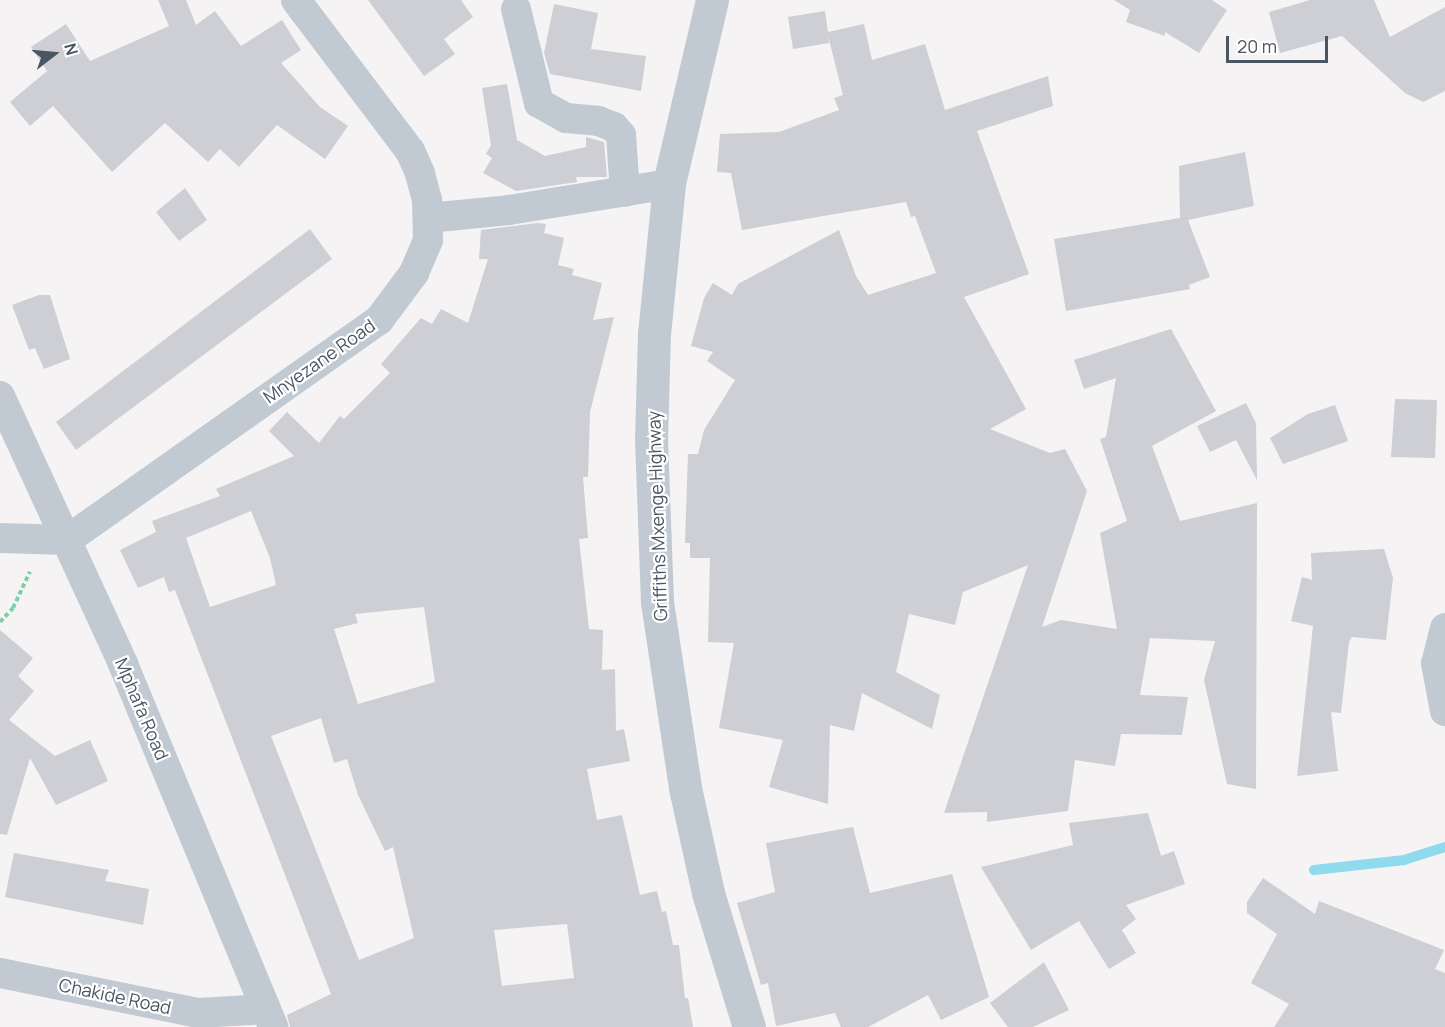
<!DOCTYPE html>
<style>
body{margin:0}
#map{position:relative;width:1445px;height:1027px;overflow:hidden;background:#f5f3f3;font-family:Manrope,sans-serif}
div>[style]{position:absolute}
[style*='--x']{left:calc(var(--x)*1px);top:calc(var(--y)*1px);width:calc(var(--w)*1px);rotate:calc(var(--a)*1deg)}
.stream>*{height:10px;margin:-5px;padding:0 5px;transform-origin:5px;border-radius:5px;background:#90daee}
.building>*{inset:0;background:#cdcfd5}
.path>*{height:4px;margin-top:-2px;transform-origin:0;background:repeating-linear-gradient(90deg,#7ad0a6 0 4.5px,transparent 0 7.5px)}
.minor>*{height:30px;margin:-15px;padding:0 15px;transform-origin:15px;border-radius:15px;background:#c1cad2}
.tertiary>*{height:33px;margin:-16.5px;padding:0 16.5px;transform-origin:16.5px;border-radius:16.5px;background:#c1cad2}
span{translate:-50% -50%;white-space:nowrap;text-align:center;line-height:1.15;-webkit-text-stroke:4.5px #fff;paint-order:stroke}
.street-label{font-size:18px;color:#4a5661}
.north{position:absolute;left:24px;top:24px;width:60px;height:60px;-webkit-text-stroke:4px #fff;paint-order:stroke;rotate:74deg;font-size:16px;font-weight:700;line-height:24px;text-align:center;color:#4a5661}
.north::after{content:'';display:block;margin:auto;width:21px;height:27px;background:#4a5661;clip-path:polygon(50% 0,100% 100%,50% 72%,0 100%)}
.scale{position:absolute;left:1226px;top:36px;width:102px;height:27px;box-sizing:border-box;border:3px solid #4a5661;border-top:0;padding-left:8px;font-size:18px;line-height:21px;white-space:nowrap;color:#4a5661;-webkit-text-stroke:4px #fff;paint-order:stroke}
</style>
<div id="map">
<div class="stream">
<div style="--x:1314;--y:870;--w:91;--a:-6.3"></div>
<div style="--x:1404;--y:860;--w:43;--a:-17.6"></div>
</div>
<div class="building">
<div style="clip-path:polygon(158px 0,186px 0,196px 25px,215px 11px,241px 46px,282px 20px,301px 50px,281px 63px,320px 107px,348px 126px,325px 159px,277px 125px,239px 167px,220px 149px,208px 162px,165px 123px,112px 172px,53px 106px,30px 126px,10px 102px,47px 71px,31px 47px,66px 24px,90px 61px,169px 26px)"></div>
<div style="clip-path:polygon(368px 0,461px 0,473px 17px,444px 39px,455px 54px,424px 76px)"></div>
<div style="clip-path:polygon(1114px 0,1212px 0,1227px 10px,1199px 53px,1165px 32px,1165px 36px,1126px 22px,1130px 10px)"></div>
<div style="clip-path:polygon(1310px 0,1374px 0,1390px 37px,1445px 7px,1445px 91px,1423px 102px,1405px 93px,1342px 36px,1280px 53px,1269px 12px)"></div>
<div style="clip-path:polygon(554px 4px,598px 13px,591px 49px,646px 56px,641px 91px,550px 74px,544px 53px)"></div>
<div style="clip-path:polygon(825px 11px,828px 32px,864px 24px,872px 60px,925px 44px,945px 110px,1048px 76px,1053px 106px,977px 131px,1029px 274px,964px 297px,1026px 409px,990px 429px,1050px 453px,1065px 449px,1087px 491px,1042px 627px,1061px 620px,1117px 629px,1100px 533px,1127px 521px,1100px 439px,1106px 437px,1116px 378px,1084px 389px,1074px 360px,1171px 329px,1216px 411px,1152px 446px,1180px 521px,1257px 503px,1256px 789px,1227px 784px,1204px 680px,1215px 641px,1150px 638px,1140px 695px,1188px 697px,1182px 735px,1121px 734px,1115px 766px,1075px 760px,1068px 811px,987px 822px,987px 812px,944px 813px,1028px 565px,963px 592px,955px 625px,909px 614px,896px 672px,940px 695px,932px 729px,862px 693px,854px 731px,830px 725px,828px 804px,769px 787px,783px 740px,719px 728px,734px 643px,708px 642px,710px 558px,690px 558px,690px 543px,685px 543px,688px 454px,698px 454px,704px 430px,735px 380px,707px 361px,713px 352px,691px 346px,704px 298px,713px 283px,732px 295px,738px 284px,839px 230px,856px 276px,868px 295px,936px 273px,915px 216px,911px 217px,906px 202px,742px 230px,731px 173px,717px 172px,720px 134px,779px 132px,839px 110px,834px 98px,843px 95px,828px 36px,829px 43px,793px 49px,788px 17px)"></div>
<div style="clip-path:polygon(507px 84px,517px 140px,545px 156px,586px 147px,586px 137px,604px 142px,607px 177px,576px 177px,577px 182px,516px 191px,483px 173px,492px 158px,486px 154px,491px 145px,482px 88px)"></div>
<div style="clip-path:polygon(1245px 152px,1254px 206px,1188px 220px,1210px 277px,1189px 285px,1190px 289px,1066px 311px,1054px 239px,1180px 218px,1179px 166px)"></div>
<div style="clip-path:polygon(185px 188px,207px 220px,179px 241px,156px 212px)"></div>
<div style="clip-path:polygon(evenodd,537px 223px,546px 224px,544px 233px,564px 238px,558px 265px,574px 269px,572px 275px,602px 283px,593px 320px,614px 317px,590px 412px,588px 477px,583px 477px,588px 538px,579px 539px,589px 629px,603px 630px,602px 670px,615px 669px,616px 731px,624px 729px,630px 761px,587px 769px,597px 820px,622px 815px,640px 895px,657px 891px,662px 912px,666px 911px,673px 945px,679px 945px,685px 998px,688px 998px,693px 1027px,290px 1027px,287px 1015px,331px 994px,175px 590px,169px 592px,164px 577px,138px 588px,120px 550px,156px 532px,152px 521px,220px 496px,216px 489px,294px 456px,269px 431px,287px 412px,319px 443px,340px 416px,344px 419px,390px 373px,381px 364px,421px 318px,432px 324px,441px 309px,468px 323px,488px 259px,479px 259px,481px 230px,537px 223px,251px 511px,270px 558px,276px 585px,210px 607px,186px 538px,251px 511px,537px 223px,424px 607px,435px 682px,358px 704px,334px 629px,358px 623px,355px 614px,424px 607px,537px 223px,321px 718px,334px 763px,347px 759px,358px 795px,385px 851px,393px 847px,414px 938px,359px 960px,271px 736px,321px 718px,537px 223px,567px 924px,574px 978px,502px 986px,494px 930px,567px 924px)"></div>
<div style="clip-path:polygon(310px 229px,332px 259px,76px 450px,56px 422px)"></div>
<div style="clip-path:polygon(39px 295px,50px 295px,70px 359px,44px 369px,35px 348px,29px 350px,12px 305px)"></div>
<div style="clip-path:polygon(1395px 399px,1437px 400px,1435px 458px,1391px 457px)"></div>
<div style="clip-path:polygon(1246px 403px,1256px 423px,1257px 480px,1236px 440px,1210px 452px,1197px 426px)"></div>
<div style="clip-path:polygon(1335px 405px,1348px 441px,1283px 464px,1270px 438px,1308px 414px)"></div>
<div style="clip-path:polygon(1384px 549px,1393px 578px,1386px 640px,1352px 637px,1349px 642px,1341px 713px,1331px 712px,1338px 771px,1297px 776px,1313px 626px,1291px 621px,1302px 577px,1312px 580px,1311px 553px)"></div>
<div style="clip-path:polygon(0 630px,33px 658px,18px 676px,34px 691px,9px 720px,55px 756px,90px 740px,108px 781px,56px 805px,30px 758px,7px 835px,0 834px)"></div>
<div style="clip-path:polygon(1148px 813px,1161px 856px,1174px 851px,1185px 884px,1126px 905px,1136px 919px,1122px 930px,1136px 953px,1109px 969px,1079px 921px,1031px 950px,981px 867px,1073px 845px,1069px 823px)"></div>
<div style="clip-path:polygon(853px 827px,870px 893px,952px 874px,989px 997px,941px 1020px,928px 995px,868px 1027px,841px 1027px,835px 1013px,776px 1026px,768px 983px,761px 985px,737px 903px,775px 892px,766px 843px)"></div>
<div style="clip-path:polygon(14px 853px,109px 870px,105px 881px,149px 889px,143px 925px,5px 897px)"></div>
<div style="clip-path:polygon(1263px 878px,1315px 914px,1319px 901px,1444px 950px,1435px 969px,1445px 973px,1445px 1027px,1274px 1027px,1289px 1004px,1251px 983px,1277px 934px,1247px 913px,1247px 902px)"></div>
<div style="clip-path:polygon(1044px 962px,1069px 1010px,1033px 1027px,1008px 1027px,990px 1003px)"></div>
</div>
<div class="path">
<div style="--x:0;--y:622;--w:19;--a:-47"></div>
<div style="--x:13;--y:608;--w:40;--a:-65"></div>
</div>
<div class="minor">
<div style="--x:516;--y:9;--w:97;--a:76.3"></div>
<div style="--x:539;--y:103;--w:31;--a:29"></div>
<div style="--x:566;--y:118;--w:32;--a:5"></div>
<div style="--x:598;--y:121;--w:17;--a:21"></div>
<div style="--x:614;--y:127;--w:11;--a:49"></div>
<div style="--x:621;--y:135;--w:57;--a:86"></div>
<div style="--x:428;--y:218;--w:81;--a:-5.6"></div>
<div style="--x:509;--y:210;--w:162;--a:-9.2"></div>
<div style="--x:0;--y:396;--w:295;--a:65.3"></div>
<div style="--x:123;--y:664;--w:393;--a:67.5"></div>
<div style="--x:0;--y:538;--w:67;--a:1.7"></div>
<div style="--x:67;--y:540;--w:382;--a:-35.2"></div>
<div style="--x:379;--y:320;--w:59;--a:-53.3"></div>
<div style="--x:414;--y:273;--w:36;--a:-67"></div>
<div style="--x:428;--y:240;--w:40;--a:-91.4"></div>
<div style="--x:427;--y:200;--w:28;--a:-105"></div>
<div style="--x:420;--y:173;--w:24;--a:-114"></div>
<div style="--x:410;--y:151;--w:189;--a:-127.1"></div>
<div style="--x:1445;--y:628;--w:36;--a:104"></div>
<div style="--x:1436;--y:663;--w:49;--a:79.4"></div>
<div style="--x:0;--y:973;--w:203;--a:11.4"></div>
<div style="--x:199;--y:1013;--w:67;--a:-3.4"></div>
</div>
<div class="tertiary">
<div style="--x:712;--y:0;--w:189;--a:103.2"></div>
<div style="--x:669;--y:184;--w:150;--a:95.7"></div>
<div style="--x:654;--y:333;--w:105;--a:91.6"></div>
<div style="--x:651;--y:438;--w:164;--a:87.9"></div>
<div style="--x:657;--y:602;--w:188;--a:81.4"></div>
<div style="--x:685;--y:788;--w:107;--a:77.6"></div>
<div style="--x:708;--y:893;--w:140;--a:73"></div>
</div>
<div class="street-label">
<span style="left:319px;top:361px;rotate:-35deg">Mnyezane Road</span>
<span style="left:657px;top:516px;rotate:-92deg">Griffiths Mxenge Highway</span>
<span style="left:142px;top:709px;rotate:67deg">Mphafa Road</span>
<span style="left:115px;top:996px;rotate:12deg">Chakide Road</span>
</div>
<div class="north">N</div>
<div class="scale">20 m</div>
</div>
